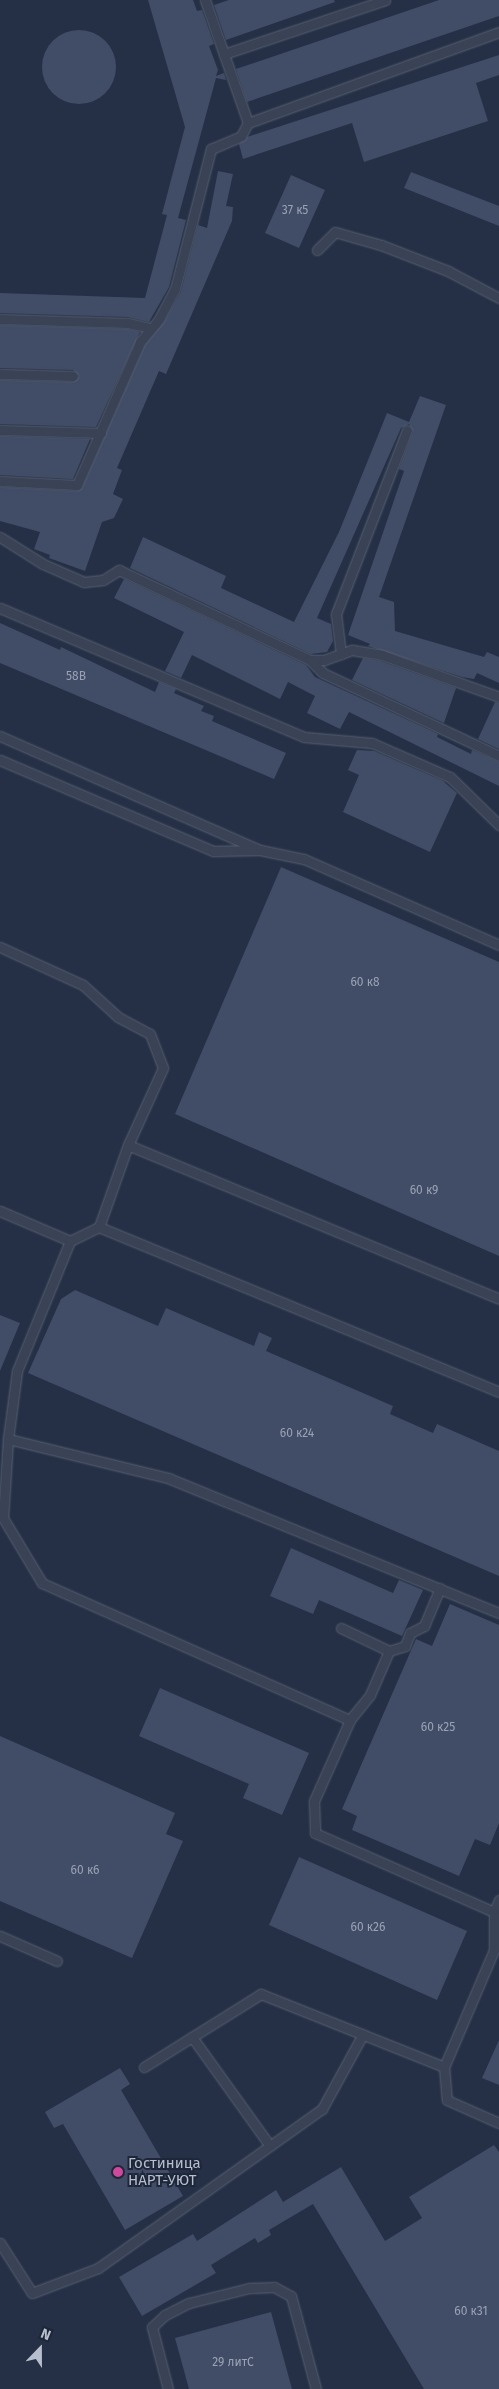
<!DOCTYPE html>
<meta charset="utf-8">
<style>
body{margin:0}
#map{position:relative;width:499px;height:2389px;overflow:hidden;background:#253046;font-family:"Fira Sans",sans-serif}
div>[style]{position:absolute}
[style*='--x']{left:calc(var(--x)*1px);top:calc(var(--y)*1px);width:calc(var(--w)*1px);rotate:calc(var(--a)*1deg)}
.building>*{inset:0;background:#414c66}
.round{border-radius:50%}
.roads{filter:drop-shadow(0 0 1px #586072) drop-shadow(0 0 1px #586072)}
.service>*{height:9px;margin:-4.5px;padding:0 4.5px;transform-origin:4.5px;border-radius:4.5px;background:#3a4255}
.dots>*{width:14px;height:14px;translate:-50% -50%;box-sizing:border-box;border:2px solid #1e273a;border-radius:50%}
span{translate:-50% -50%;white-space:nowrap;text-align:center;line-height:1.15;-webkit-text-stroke:4px #1e273a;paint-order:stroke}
.number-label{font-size:12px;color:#9aa2b4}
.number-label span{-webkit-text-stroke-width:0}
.poi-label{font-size:15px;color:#b7bece}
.left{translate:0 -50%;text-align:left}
.north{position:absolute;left:15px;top:2324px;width:50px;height:50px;-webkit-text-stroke:4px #1e273a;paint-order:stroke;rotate:22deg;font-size:14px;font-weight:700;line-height:20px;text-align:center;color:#b7bece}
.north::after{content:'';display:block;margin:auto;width:18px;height:22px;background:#b7bece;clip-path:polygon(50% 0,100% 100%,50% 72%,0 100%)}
</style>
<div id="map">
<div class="building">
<div style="clip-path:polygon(148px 0,193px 0,197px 11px,202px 10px,214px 44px,209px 46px,218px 70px,216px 76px,224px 73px,226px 80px,216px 78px,178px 218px,186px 220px,169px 287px,149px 322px,128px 317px,0 313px,0 293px,145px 298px,167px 215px,162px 214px,185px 127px)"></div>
<div style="clip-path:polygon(229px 0,334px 0,335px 2px,226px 40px,214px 5px)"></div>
<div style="clip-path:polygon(439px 0,499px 0,499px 16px,247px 102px,236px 69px)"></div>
<div class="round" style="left:42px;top:30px;width:74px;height:74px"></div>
<div style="clip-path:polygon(499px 55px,499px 75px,476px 83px,488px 121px,364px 162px,352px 123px,243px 159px,239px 144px,247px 137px)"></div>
<div style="clip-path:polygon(218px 171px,233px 174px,226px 206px,233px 207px,232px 221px,166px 374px,159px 371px,117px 468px,122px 470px,113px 494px,123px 499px,114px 518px,102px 522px,85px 571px,49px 558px,50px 555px,34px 549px,40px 532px,0 521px,0 487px,77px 491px,82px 488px,145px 345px,164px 322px,181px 292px,198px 225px,207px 228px)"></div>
<div style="clip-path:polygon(411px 172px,499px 206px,499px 226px,404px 188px)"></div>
<div style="clip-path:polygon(291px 175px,325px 190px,299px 248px,265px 233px)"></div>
<div style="clip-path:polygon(0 325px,127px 329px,140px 332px,96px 427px,0 424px,0 380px,73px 382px,79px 376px,73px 370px,0 368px)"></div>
<div style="clip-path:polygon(420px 396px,446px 405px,379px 597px,394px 602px,395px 631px,484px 657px,487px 652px,499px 657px,499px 683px,477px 673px,474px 679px,462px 677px,368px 646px,370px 644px,348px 635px,404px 471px,399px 469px,413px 432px,409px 424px,401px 428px,317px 618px,331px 624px,333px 641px,327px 652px,311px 654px,130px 568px,143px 537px,226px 576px,221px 588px,294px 622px,339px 532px,387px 413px,409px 422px)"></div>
<div style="clip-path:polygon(0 436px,90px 439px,73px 479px,0 475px)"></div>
<div style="clip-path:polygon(124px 579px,306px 665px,315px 677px,438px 734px,437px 737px,471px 754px,472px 750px,499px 762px,499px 786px,349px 712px,340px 729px,307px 713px,315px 696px,288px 682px,280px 699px,192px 655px,181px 678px,165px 671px,184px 632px,114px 598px)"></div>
<div style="clip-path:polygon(0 623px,60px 650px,61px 647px,155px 692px,159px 682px,176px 689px,174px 693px,204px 706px,201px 711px,214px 716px,212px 721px,286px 753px,274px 779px,0 663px)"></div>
<div style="clip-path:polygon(363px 658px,380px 661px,456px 688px,444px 723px,352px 680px)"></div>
<div style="clip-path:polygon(495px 702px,499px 703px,499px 749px,478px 739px)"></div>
<div style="clip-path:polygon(357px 750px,374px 751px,443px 781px,457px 793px,430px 852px,343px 812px,359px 775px,348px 770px)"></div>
<div style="clip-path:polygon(281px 867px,499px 962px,499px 1256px,175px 1114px)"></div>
<div style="clip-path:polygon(75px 1290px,158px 1326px,166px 1308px,254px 1346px,259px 1332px,272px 1338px,266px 1351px,393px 1406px,390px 1414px,433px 1433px,437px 1424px,499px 1451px,499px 1576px,28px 1373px,61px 1299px)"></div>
<div style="clip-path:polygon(0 1315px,20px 1323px,0 1371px)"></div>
<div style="clip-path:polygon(291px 1548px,393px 1593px,399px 1580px,423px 1590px,402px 1636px,319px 1600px,313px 1614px,270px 1596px)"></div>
<div style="clip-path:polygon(450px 1604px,499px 1625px,499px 1823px,490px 1845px,475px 1839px,459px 1876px,352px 1830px,357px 1816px,342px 1809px,416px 1639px,432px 1646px)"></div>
<div style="clip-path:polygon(160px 1688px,309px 1753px,282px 1815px,243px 1798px,249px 1784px,139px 1736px)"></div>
<div style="clip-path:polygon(0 1736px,175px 1813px,166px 1834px,183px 1841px,132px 1958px,0 1901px)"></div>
<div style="clip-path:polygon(299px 1857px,467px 1931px,437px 2000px,269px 1925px)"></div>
<div style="clip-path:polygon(499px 2040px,499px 2085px,482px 2078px)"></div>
<div style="clip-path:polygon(120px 2068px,130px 2084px,121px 2090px,183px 2196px,125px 2230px,63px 2124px,54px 2128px,45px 2112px)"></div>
<div style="clip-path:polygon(494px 2145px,499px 2152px,499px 2389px,424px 2389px,313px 2204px,269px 2230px,271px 2235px,258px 2243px,255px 2238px,211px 2265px,216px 2273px,142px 2316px,119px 2277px,193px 2234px,197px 2241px,276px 2190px,283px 2202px,341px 2167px,385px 2241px,422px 2218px,409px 2197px)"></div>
<div style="clip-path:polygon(271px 2312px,292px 2389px,189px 2389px,175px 2338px)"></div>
</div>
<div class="roads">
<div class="service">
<div style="--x:205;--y:0;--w:130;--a:70.7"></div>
<div style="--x:224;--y:54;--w:170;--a:-18.5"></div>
<div style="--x:317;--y:250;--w:25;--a:-45"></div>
<div style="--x:335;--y:232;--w:48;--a:15.8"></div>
<div style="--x:381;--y:245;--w:72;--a:21.2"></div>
<div style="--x:448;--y:271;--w:58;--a:27.9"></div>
<div style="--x:0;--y:319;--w:128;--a:1.8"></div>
<div style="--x:128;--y:323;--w:22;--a:13"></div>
<div style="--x:0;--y:374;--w:73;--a:1.6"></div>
<div style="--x:0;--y:430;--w:101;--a:1.7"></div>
<div style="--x:0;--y:481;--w:77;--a:3"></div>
<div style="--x:77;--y:485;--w:156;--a:-66.2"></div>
<div style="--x:140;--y:342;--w:30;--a:-50"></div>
<div style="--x:159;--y:319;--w:34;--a:-62"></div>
<div style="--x:175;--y:289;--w:145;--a:-75.6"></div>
<div style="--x:211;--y:149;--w:33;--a:-23"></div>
<div style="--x:241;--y:136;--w:15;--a:-62"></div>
<div style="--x:248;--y:123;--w:267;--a:-19.9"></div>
<div style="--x:0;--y:537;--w:51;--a:32.1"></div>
<div style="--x:43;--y:564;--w:45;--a:23.7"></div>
<div style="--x:84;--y:582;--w:19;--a:-6"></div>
<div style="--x:103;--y:580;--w:19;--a:-32"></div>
<div style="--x:119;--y:570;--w:211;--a:25.2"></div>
<div style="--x:310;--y:660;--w:14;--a:0"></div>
<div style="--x:324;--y:660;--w:30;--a:-20"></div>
<div style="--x:352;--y:650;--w:30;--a:9"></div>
<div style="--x:382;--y:655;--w:124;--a:19.7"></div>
<div style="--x:0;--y:608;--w:330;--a:23"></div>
<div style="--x:304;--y:737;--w:68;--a:5"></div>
<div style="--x:372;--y:743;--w:85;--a:23.6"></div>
<div style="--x:450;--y:777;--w:69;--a:44.4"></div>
<div style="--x:341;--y:654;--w:40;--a:-97.1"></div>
<div style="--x:336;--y:614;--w:197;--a:-68.9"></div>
<div style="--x:310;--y:660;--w:18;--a:45"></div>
<div style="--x:323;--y:673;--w:195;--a:25.2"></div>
<div style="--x:0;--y:736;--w:281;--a:23.7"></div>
<div style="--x:0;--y:760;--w:232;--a:23.1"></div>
<div style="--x:213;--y:851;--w:47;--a:-1.2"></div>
<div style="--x:260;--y:850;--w:45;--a:11.6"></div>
<div style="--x:304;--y:859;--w:213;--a:23.8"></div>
<div style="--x:0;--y:947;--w:91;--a:24.6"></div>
<div style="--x:83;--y:985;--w:47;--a:42.4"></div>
<div style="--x:118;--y:1017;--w:36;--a:28"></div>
<div style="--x:150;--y:1034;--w:36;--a:69"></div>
<div style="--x:163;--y:1068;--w:85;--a:114.4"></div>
<div style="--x:128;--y:1145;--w:87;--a:109.5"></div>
<div style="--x:128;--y:1145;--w:402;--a:22.5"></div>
<div style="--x:0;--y:1211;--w:76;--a:23.2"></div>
<div style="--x:70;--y:1241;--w:32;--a:-26"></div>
<div style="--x:99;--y:1227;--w:433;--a:22.4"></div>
<div style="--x:70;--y:1241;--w:140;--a:112.2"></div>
<div style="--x:17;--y:1371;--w:69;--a:97.5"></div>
<div style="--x:8;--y:1439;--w:79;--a:93.6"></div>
<div style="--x:3;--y:1518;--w:76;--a:59"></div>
<div style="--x:42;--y:1583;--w:337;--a:24"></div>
<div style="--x:350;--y:1720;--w:89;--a:114"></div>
<div style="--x:314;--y:1801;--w:32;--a:88"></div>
<div style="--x:315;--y:1833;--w:196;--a:23.8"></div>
<div style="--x:8;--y:1439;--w:165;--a:13.7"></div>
<div style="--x:168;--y:1478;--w:357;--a:22.2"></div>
<div style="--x:341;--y:1628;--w:53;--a:25.6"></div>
<div style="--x:389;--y:1651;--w:48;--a:113.4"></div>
<div style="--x:370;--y:1695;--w:32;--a:129"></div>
<div style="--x:389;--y:1651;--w:17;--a:-17"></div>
<div style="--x:405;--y:1646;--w:14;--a:-69"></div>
<div style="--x:410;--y:1633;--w:16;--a:-27"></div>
<div style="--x:424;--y:1626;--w:41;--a:-67.2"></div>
<div style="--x:499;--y:1900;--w:13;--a:113"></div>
<div style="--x:494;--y:1912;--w:38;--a:90"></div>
<div style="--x:494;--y:1950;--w:127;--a:113.1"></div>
<div style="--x:444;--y:2067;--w:33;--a:85"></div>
<div style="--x:447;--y:2100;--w:57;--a:23.9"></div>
<div style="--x:0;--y:1936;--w:62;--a:23.7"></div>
<div style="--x:192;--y:2037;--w:134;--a:54.4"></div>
<div style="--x:144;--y:2067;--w:138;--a:-32"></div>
<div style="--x:261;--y:1994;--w:197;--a:21.7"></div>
<div style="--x:0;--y:2243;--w:59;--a:57.4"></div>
<div style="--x:32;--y:2293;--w:71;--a:-20.7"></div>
<div style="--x:98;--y:2268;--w:275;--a:-35.4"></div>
<div style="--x:322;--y:2109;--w:85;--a:-61.3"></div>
<div style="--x:168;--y:2389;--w:64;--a:-104.5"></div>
<div style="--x:152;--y:2327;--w:18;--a:-43"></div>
<div style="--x:165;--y:2315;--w:27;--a:-27"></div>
<div style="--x:189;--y:2303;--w:62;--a:-14"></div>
<div style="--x:249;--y:2288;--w:25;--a:-2"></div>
<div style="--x:274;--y:2287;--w:19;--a:28"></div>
<div style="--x:291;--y:2296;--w:96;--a:75"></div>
</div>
</div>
<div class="dots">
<div style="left:118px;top:2172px;background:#d1479c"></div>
</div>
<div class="number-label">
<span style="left:295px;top:211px">37 к5</span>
<span style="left:76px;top:677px">58В</span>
<span style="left:365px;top:983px">60 к8</span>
<span style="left:424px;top:1191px">60 к9</span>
<span style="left:297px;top:1434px">60 к24</span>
<span style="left:438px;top:1728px">60 к25</span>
<span style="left:85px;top:1871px">60 к6</span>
<span style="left:368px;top:1928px">60 к26</span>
<span style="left:471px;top:2312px">60 к31</span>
<span style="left:233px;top:2363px">29 литС</span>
</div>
<div class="poi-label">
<span class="left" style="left:128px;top:2172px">Гостиница<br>НАРТ-УЮТ</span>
</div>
<div class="north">N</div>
</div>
